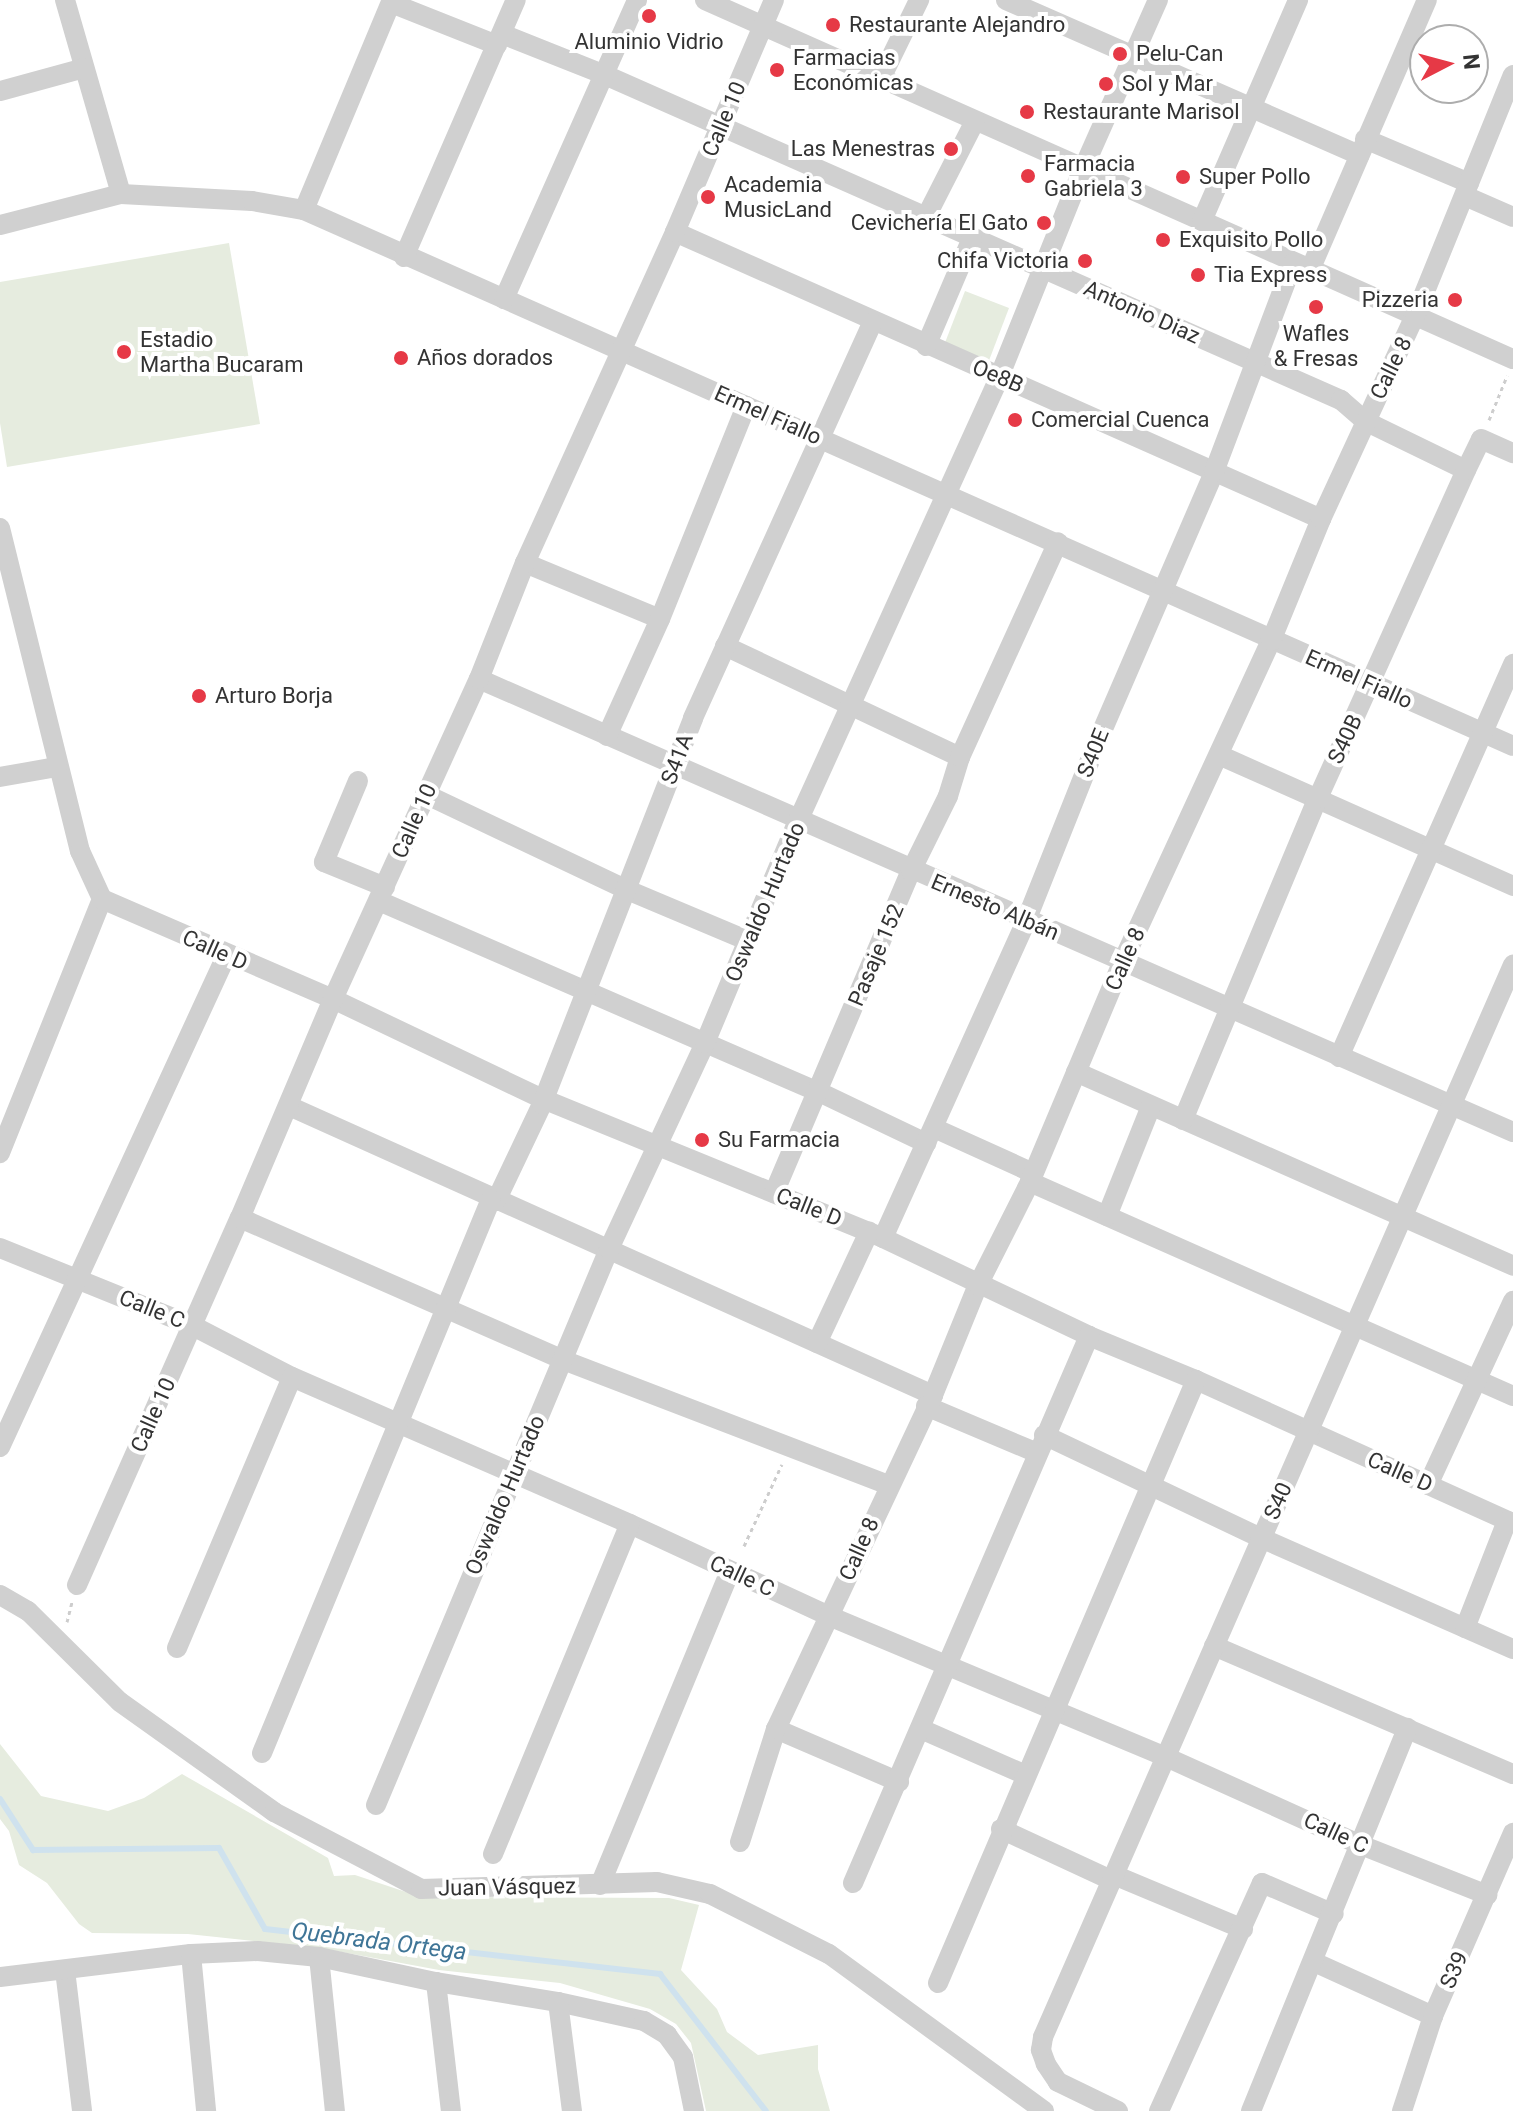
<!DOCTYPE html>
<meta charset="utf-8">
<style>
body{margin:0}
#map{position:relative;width:1513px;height:2111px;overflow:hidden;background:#fff;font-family:Roboto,sans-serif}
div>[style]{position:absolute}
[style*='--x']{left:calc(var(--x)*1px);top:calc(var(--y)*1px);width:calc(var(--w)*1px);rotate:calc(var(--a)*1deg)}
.green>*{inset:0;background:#e6ecdf}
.stream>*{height:6px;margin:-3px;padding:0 3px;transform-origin:3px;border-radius:3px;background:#cfe2ee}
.path>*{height:3px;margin-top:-1.5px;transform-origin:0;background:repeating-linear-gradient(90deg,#cdcdcd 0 4px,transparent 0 8px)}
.minor>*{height:20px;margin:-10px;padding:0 10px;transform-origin:10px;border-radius:10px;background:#d0d0d0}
.dots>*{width:22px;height:22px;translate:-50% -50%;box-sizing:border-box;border:4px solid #fff;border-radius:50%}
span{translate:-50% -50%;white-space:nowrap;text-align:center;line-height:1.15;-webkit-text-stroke:8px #fff;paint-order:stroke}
.poi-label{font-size:22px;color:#333}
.left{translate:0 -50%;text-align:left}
.right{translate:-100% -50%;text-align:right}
.street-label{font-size:22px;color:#333}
.water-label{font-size:24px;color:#3f7597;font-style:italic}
.north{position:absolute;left:1409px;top:24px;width:80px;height:80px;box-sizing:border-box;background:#fff;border:2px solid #adadad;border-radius:50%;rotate:84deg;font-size:22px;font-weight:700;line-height:32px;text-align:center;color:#333}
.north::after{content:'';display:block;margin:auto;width:28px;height:36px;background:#e63946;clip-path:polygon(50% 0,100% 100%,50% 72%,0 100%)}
</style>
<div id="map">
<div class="green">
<div style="clip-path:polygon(229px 243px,260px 424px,7px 467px,0 423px,0 282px)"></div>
<div style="clip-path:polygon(965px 291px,1009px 308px,985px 371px,941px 353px)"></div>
<div style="clip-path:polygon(0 1744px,41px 1796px,108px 1811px,144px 1798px,182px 1774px,328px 1858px,334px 1876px,355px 1875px,421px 1897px,669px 1898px,699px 1905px,681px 1970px,717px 2009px,727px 2032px,758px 2055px,818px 2045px,818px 2069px,830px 2111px,706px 2111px,691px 2043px,676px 2024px,650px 2009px,560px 1983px,439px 1970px,320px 1948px,188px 1934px,92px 1933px,79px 1924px,47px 1883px,19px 1865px,9px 1831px,0 1819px)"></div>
</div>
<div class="stream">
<div style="--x:0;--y:1799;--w:61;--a:57.1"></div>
<div style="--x:33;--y:1850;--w:186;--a:-0.6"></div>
<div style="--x:219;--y:1848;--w:93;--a:60.4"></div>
<div style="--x:265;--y:1929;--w:398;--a:6.5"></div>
<div style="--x:660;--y:1974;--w:173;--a:52.3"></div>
</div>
<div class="path">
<div style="--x:1489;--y:420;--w:48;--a:-67.8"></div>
<div style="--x:744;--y:1546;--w:90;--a:-65.1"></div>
<div style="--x:67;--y:1622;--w:21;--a:-76"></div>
</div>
<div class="minor">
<div style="--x:65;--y:0;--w:202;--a:73.9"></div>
<div style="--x:705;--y:0;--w:884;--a:23.96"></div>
<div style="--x:1006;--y:0;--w:386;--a:23.7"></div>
<div style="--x:391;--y:3;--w:114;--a:21.6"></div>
<div style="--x:502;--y:34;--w:111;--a:21.7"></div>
<div style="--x:605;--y:75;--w:805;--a:23.83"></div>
<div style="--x:1341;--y:400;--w:32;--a:41"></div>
<div style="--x:1365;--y:421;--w:112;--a:25.9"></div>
<div style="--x:882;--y:76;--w:85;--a:-64"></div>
<div style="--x:0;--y:91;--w:87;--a:-15.3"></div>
<div style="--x:1365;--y:139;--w:113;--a:22.9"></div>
<div style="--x:1465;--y:196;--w:52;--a:23.6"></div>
<div style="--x:304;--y:210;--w:228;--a:-67.3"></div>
<div style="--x:925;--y:219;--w:110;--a:-63"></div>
<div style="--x:1202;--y:221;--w:241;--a:-66.5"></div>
<div style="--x:0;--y:225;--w:125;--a:-14.4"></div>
<div style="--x:121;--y:194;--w:131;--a:3.1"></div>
<div style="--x:252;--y:201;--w:53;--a:9.8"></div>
<div style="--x:304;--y:210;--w:1322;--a:23.91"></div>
<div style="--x:675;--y:232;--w:707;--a:23.95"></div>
<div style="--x:404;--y:257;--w:280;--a:-66.5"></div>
<div style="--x:1310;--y:270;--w:294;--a:-66.6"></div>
<div style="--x:504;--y:299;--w:327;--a:-66"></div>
<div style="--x:926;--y:346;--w:117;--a:-66.9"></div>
<div style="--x:0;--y:528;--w:333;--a:76.1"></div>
<div style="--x:80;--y:851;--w:53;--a:65.4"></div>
<div style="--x:102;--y:899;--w:274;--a:111.9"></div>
<div style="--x:525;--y:563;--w:146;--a:22.5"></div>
<div style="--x:725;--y:646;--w:260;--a:25.3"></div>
<div style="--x:479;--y:679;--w:1129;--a:23.66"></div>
<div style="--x:607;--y:736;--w:128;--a:-65.6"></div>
<div style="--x:660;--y:619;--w:230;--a:-68"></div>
<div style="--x:1219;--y:755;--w:322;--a:24"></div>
<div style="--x:0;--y:777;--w:58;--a:-10"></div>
<div style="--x:358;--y:781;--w:88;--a:112.8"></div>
<div style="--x:324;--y:862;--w:66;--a:22.3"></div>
<div style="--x:425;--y:794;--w:221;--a:25.4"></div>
<div style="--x:625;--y:889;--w:134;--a:22.8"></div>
<div style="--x:102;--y:899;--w:252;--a:23.4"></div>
<div style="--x:333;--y:999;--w:233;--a:25.5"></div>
<div style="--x:543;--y:1099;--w:367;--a:22.2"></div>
<div style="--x:883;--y:1238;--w:228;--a:25.4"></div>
<div style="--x:1089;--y:1336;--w:116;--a:22.4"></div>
<div style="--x:1196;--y:1380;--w:348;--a:24.3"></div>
<div style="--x:379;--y:901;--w:480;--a:23.5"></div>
<div style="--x:819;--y:1092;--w:119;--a:25.5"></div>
<div style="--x:1339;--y:1057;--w:430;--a:-66.1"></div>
<div style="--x:1076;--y:1072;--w:478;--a:23.9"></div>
<div style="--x:289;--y:1106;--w:706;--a:24.17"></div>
<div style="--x:1183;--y:1120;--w:349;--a:-67.3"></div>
<div style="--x:1318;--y:798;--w:360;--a:-65.7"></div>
<div style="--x:1466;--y:470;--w:34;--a:-64"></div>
<div style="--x:1481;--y:439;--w:35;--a:24"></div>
<div style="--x:934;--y:1128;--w:109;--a:24.4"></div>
<div style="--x:1030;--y:1182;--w:528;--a:23.9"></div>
<div style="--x:774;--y:1193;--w:350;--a:-67"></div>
<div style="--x:911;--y:871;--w:84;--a:-63.7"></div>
<div style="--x:948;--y:796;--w:41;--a:-72.9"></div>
<div style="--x:960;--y:757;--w:236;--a:-65.5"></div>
<div style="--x:496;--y:1201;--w:107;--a:-64.6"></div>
<div style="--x:542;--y:1104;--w:414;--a:-68.6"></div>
<div style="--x:693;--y:718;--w:434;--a:-65.6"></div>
<div style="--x:1107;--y:1216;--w:118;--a:-68.2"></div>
<div style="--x:240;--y:1218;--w:353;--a:23.7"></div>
<div style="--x:563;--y:1360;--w:348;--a:21"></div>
<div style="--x:883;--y:1238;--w:348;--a:-65.7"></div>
<div style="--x:1026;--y:921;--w:189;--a:-68.3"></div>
<div style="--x:1096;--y:745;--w:297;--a:-66.6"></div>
<div style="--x:1214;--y:472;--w:223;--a:-69.3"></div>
<div style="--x:0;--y:1248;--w:208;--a:22"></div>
<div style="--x:193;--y:1326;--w:111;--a:27.3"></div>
<div style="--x:292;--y:1377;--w:369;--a:23.5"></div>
<div style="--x:630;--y:1524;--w:219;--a:24.8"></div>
<div style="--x:829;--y:1616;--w:365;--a:22.7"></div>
<div style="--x:1166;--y:1757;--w:214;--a:24.3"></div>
<div style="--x:1361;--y:1845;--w:136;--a:21.6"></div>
<div style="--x:817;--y:1343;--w:123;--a:-64.9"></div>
<div style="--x:926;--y:1406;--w:121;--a:22.9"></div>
<div style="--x:1044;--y:1435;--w:240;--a:25.4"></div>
<div style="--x:1261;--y:1538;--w:275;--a:23.8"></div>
<div style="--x:0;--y:1447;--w:541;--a:-65.28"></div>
<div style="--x:1428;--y:1485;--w:203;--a:-65.2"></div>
<div style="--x:77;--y:1585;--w:402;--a:-66.1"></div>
<div style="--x:240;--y:1218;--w:238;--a:-67"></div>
<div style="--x:333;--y:999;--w:352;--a:-65.5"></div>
<div style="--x:479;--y:679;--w:125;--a:-68.4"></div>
<div style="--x:525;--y:563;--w:363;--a:-65.6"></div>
<div style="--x:675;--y:232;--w:252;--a:-66.9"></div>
<div style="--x:0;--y:1595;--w:32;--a:30"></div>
<div style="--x:28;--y:1611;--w:129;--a:44.7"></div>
<div style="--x:120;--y:1702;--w:189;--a:35.5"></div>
<div style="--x:274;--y:1812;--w:166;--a:27.6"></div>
<div style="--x:421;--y:1889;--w:236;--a:-1.7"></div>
<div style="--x:657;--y:1882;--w:54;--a:12.8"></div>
<div style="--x:710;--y:1894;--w:133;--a:26.8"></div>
<div style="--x:829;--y:1954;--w:266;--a:36.1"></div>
<div style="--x:1465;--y:1628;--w:115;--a:-68.6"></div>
<div style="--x:1214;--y:1646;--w:325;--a:23.2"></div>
<div style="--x:177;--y:1648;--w:294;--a:-67"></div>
<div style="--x:776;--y:1729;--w:134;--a:23.3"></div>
<div style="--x:921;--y:1729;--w:115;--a:23.7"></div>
<div style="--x:262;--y:1753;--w:599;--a:-67.54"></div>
<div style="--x:376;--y:1805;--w:603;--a:-67.26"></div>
<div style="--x:609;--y:1249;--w:227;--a:-65"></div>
<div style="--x:705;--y:1043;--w:241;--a:-67.3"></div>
<div style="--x:798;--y:821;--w:490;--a:-65.6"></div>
<div style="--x:1000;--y:375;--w:222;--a:-68.1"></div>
<div style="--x:1083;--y:169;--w:185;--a:-66.1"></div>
<div style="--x:1001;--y:1829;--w:121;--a:24.9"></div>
<div style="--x:740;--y:1842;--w:119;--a:-72.3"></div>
<div style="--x:776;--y:1729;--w:369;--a:-64.8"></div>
<div style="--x:933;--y:1395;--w:119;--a:-67.8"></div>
<div style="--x:978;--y:1285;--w:115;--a:-63.2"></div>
<div style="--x:1030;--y:1182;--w:238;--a:-67.2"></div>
<div style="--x:1122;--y:963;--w:355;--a:-65.2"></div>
<div style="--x:1271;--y:641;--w:132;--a:-67.7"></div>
<div style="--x:1321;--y:519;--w:224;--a:-65.2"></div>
<div style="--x:1415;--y:316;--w:260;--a:-67.9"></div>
<div style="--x:493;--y:1854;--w:357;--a:-67.5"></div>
<div style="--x:1114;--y:1875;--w:140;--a:22.7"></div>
<div style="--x:853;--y:1883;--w:596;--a:-66.66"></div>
<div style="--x:600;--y:1885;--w:340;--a:-67.5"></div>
<div style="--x:191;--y:1954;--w:158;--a:84.5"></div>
<div style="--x:319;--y:1957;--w:155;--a:84.1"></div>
<div style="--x:1314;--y:1962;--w:131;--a:24.4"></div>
<div style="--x:65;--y:1970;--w:142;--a:83.1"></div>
<div style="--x:0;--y:1977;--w:192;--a:-6.9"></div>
<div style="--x:191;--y:1954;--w:67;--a:-2.6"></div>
<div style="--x:258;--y:1951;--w:61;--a:5.6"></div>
<div style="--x:319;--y:1957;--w:120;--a:12.1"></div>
<div style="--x:436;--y:1982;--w:124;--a:9.3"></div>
<div style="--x:558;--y:2002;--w:88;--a:12.5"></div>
<div style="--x:644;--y:2021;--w:27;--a:31"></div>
<div style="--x:667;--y:2035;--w:27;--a:54"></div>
<div style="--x:683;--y:2057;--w:55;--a:78.5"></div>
<div style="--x:436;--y:1982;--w:130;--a:83.4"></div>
<div style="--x:938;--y:1983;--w:656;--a:-66.84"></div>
<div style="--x:558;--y:2002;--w:110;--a:82.7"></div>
<div style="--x:1118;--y:2111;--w:67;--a:-154.2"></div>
<div style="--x:1058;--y:2082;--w:22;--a:-124"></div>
<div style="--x:1046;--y:2064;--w:15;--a:-110"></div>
<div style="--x:1041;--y:2050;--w:13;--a:-81"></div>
<div style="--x:1043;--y:2037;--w:1171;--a:-66.33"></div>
<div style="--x:1159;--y:2111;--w:250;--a:-65.7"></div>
<div style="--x:1262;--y:1883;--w:78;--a:23.3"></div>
<div style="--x:1251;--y:2111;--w:414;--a:-67.8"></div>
<div style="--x:1402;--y:2111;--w:100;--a:-71.9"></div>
<div style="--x:1433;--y:2016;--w:200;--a:-66.4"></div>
</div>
<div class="dots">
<div style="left:649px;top:16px;background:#e63946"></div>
<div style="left:833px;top:25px;background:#e63946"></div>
<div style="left:1120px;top:54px;background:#e63946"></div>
<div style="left:777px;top:70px;background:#e63946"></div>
<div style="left:1106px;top:84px;background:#e63946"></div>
<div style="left:1027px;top:112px;background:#e63946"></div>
<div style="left:951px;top:149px;background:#e63946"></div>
<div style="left:1028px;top:176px;background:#e63946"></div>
<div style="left:1183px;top:177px;background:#e63946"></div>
<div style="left:708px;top:197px;background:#e63946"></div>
<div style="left:1044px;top:223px;background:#e63946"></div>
<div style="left:1163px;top:240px;background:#e63946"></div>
<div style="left:1085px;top:261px;background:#e63946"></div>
<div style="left:1198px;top:275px;background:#e63946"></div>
<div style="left:1455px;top:300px;background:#e63946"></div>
<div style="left:1316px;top:307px;background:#e63946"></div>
<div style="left:124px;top:352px;background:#e63946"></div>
<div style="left:401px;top:358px;background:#e63946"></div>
<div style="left:1015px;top:420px;background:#e63946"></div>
<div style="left:199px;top:696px;background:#e63946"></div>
<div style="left:702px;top:1140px;background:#e63946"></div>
</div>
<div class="poi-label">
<span class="left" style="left:849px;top:25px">Restaurante Alejandro</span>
<span style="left:649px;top:42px">Aluminio Vidrio</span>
<span class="left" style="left:1136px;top:54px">Pelu-Can</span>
<span class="left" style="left:793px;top:70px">Farmacias<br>Económicas</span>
<span class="left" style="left:1122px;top:84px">Sol y Mar</span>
<span class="left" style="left:1043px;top:112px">Restaurante Marisol</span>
<span class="right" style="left:935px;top:149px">Las Menestras</span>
<span class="left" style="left:1044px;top:176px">Farmacia<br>Gabriela 3</span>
<span class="left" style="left:1199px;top:177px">Super Pollo</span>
<span class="left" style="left:724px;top:197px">Academia<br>MusicLand</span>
<span class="right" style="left:1028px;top:223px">Cevichería El Gato</span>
<span class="left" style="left:1179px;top:240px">Exquisito Pollo</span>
<span class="right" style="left:1069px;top:261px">Chifa Victoria</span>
<span class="left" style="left:1214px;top:275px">Tia Express</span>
<span class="right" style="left:1439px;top:300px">Pizzeria</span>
<span style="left:1316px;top:346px">Wafles<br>&amp; Fresas</span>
<span class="left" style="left:140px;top:352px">Estadio<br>Martha Bucaram</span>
<span class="left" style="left:417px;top:358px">Años dorados</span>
<span class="left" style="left:1031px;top:420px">Comercial Cuenca</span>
<span class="left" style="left:215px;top:696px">Arturo Borja</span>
<span class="left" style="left:718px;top:1140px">Su Farmacia</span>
</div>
<div class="street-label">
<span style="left:724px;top:119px;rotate:-67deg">Calle 10</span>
<span style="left:1142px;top:312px;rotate:24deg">Antonio Diaz</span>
<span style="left:1391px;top:368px;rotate:-64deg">Calle 8</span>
<span style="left:998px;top:376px;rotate:23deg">Oe8B</span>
<span style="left:768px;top:415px;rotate:24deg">Ermel Fiallo</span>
<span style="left:1359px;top:679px;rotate:24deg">Ermel Fiallo</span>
<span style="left:1345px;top:739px;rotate:-65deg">S40B</span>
<span style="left:1093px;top:753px;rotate:-68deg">S40E</span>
<span style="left:677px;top:759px;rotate:-69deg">S41A</span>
<span style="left:414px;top:821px;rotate:-66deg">Calle 10</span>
<span style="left:765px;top:902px;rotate:-67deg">Oswaldo Hurtado</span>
<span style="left:995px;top:907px;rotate:23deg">Ernesto Albán</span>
<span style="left:215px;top:950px;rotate:24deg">Calle D</span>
<span style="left:876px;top:955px;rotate:-67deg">Pasaje 152</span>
<span style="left:1125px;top:959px;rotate:-66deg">Calle 8</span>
<span style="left:809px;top:1207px;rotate:22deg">Calle D</span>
<span style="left:152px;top:1309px;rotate:22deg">Calle C</span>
<span style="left:153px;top:1415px;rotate:-66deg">Calle 10</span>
<span style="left:1400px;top:1472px;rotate:24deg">Calle D</span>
<span style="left:505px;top:1495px;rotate:-67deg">Oswaldo Hurtado</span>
<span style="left:1278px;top:1501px;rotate:-66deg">S40</span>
<span style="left:859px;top:1549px;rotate:-66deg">Calle 8</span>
<span style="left:742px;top:1576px;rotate:25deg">Calle C</span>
<span style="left:1336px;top:1833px;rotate:25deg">Calle C</span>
<span style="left:507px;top:1887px;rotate:-1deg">Juan Vásquez</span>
<span style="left:1454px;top:1970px;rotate:-66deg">S39</span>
</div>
<div class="water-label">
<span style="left:379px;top:1942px;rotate:7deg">Quebrada Ortega</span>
</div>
<div class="north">N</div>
</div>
